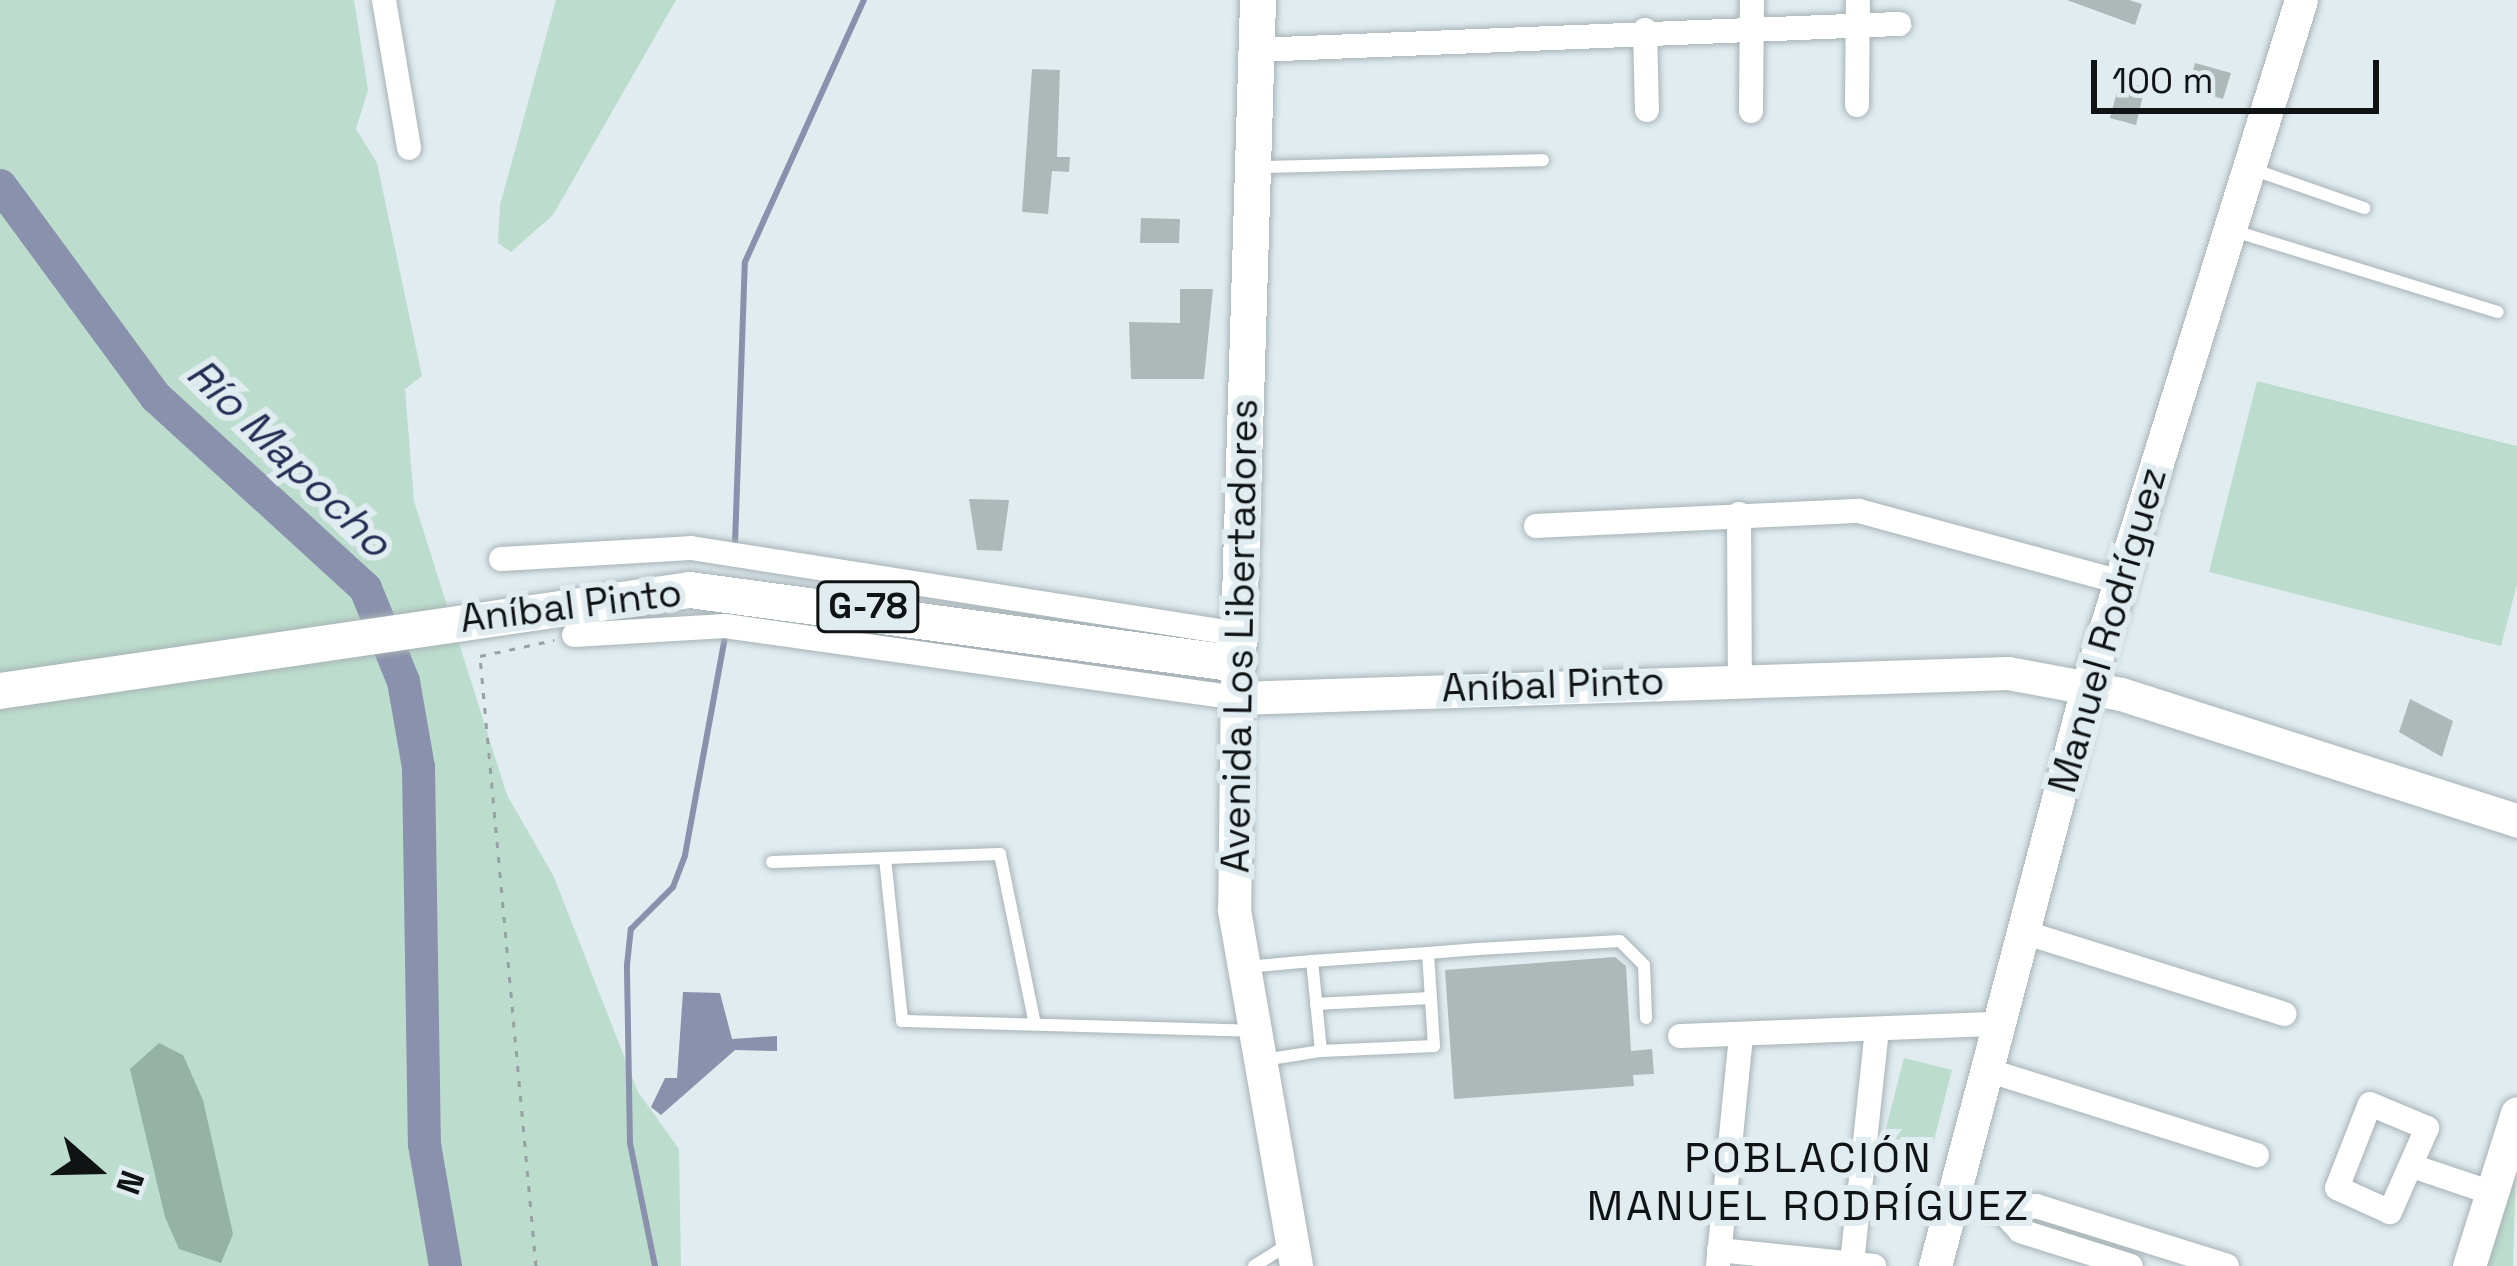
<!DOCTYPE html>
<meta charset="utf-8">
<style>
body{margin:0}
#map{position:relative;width:2517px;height:1266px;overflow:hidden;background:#e0ecf0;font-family:"Space Grotesk",sans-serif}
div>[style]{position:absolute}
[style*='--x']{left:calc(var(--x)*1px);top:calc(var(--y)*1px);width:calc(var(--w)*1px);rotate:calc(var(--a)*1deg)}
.green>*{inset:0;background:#bcddcd}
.forest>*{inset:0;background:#94b3a4}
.water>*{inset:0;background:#8991ac}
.stream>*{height:6px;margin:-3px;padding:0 3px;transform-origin:3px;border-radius:3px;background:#8991ac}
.river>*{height:33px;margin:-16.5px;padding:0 16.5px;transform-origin:16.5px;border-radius:16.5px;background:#8991ac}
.building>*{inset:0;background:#adb9b8}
.path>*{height:3px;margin-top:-1.5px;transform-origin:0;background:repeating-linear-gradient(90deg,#97a0a3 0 6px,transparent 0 15px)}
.roads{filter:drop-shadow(0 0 3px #a7b3b7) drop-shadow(0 0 3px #a7b3b7)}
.lane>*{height:12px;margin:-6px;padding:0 6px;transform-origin:6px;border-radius:6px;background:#fff}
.street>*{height:24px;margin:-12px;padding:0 12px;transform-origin:12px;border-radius:12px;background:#fff}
.secondary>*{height:33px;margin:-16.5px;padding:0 16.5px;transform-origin:16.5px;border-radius:16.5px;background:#fff}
.primary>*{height:36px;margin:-18px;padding:0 18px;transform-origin:18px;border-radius:18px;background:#fff}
span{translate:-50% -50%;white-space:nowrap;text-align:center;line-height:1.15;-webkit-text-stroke:12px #e0ecf0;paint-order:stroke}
.shield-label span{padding:3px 9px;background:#e0ecf0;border:3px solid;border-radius:9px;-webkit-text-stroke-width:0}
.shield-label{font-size:36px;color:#0f1314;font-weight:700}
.street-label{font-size:39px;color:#0f1314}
.water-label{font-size:42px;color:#252e55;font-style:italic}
.neighbourhood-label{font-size:42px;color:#0f1314;letter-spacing:3px}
.north{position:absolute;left:36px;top:1110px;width:120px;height:120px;-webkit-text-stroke:9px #e0ecf0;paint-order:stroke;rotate:110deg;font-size:33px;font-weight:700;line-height:48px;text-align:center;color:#0f1314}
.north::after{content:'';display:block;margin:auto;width:42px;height:54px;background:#0f1314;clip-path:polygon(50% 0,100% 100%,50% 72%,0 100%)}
.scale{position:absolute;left:2091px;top:60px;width:288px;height:54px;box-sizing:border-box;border:6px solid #0f1314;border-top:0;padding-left:15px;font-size:36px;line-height:42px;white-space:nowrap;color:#0f1314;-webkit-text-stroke:9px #e0ecf0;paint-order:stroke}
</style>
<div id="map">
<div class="green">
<div style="clip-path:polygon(0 0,354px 0,368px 90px,356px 129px,377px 163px,422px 376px,405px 389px,414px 501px,507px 795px,554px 877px,638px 1092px,679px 1149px,681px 1266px,0 1266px)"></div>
<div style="clip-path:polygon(556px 0,676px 0,553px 215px,511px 252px,498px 243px,500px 205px)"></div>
<div style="clip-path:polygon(2257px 381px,2517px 446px,2517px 584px,2501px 646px,2209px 572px)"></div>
<div style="clip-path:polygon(1904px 1058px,1952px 1070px,1932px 1148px,1884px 1136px)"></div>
<div style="clip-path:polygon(2517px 1128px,2513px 1266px,2473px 1266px)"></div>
</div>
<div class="forest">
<div style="clip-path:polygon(159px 1043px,183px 1055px,203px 1100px,233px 1234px,221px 1263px,179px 1249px,165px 1217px,130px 1069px)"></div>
</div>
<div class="water">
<div style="clip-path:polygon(683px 992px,720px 993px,732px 1039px,777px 1036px,777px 1051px,735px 1050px,661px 1115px,651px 1107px,665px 1078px,677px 1078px)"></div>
</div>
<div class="stream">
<div style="--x:735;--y:544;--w:282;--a:-88"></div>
<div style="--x:745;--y:262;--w:288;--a:-65.6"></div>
<div style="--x:655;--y:1266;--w:126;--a:-101.5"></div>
<div style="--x:630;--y:1143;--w:178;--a:-91"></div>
<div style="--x:627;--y:965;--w:36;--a:-84"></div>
<div style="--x:631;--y:929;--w:59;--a:-45"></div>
<div style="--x:673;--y:887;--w:34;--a:-69"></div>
<div style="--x:685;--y:855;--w:221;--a:-79.6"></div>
</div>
<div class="river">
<div style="--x:0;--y:185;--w:263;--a:53.7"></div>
<div style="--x:156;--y:397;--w:283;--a:42.4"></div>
<div style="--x:365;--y:588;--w:100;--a:67.8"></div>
<div style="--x:403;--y:681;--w:87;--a:80.1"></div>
<div style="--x:418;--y:767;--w:377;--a:89.1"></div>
<div style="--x:424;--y:1144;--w:124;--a:80.2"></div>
</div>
<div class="building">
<div style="clip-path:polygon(2067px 0,2129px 0,2142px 4px,2135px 25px)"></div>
<div style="clip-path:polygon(2195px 63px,2231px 73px,2223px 99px,2188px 89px)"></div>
<div style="clip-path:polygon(1032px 69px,1060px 70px,1057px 157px,1070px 157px,1069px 172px,1052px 171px,1048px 214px,1022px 212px)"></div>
<div style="clip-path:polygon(2120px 81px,2145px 87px,2136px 125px,2110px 118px)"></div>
<div style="clip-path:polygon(1141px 218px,1180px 219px,1179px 243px,1140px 243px)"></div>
<div style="clip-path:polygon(1180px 289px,1213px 289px,1204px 379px,1131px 379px,1129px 322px,1180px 323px)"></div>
<div style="clip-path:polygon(969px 499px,1009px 500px,1002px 551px,977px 550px)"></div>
<div style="clip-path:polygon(2410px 699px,2453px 721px,2442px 757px,2399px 732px)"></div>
<div style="clip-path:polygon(1615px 957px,1626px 966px,1631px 1051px,1652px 1049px,1654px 1074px,1633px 1075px,1634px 1086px,1454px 1099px,1445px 970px)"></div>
</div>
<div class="path">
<div style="--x:536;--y:1266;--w:613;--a:-95.25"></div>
<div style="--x:480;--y:656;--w:76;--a:-12.2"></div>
</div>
<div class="roads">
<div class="lane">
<div style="--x:1260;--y:167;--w:283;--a:-1.4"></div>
<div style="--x:2252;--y:169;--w:119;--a:19.2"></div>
<div style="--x:2231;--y:230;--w:279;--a:17.1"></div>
<div style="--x:885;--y:858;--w:164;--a:84"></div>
<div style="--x:902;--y:1021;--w:353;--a:1.6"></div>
<div style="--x:772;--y:862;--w:228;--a:-2"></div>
<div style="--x:1000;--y:854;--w:174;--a:78.4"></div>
<div style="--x:1428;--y:953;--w:93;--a:86.3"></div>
<div style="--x:1434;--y:1046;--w:113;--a:177.5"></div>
<div style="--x:1321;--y:1051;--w:90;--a:-95.7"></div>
<div style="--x:1312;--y:961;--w:116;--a:-3.9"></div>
<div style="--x:1428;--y:953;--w:50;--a:-4.6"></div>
<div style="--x:1478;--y:949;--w:142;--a:-3.2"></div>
<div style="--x:1620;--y:941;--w:34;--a:45"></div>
<div style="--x:1644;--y:965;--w:53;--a:87.8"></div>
<div style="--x:1247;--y:967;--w:65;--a:-5.3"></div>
<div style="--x:1316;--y:1004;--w:115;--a:-3"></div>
<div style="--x:1264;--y:1060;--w:58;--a:-9"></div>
<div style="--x:1254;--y:1266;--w:40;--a:-32"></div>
</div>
<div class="street">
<div style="--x:384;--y:0;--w:150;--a:80.4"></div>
<div style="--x:1645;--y:30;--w:80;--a:88.6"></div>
<div style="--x:1256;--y:50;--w:644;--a:-2.32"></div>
<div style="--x:1857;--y:105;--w:105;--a:-89.5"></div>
<div style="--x:1751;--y:111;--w:111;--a:-89.5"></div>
<div style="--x:1739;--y:514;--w:164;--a:89.7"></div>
<div style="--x:1536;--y:526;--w:323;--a:-2.7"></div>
<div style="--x:1859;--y:511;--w:270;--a:15.2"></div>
<div style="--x:501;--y:559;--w:190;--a:-3.3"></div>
<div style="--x:691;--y:548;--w:555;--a:8.92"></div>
<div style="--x:574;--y:635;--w:151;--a:-3.4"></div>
<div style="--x:725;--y:626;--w:517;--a:8"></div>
<div style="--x:2023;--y:932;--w:274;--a:17.4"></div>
<div style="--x:1680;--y:1036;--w:319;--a:-2.2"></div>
<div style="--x:1987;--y:1070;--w:283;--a:17.5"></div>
<div style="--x:2370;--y:1104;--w:62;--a:22.8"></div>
<div style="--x:2427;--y:1128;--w:92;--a:113.8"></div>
<div style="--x:2390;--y:1212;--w:58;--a:-155.6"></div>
<div style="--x:2337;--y:1188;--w:90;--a:-68.6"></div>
<div style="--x:2415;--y:1167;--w:81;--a:18.7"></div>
<div style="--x:1953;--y:1197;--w:52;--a:16.7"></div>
<div style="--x:2003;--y:1212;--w:34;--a:-10"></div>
<div style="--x:2036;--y:1206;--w:200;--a:17.4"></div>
<div style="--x:2003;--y:1212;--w:25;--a:48"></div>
<div style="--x:2020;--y:1231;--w:116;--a:17.5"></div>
<div style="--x:1719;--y:1250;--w:156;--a:5.9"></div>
<div style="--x:1852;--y:1263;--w:234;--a:-83.9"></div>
<div style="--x:1718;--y:1266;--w:230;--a:-84.3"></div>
</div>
<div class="secondary">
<div style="--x:1237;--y:680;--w:230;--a:90.7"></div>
<div style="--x:1234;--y:910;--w:361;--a:80.1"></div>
<div style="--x:1237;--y:698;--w:771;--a:-1.86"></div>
<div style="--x:2008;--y:673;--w:115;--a:10.5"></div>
<div style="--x:2121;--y:694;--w:416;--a:17.7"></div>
<div style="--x:1935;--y:1266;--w:601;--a:-75.25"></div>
<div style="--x:2088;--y:685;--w:717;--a:-72.73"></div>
<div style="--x:2469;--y:1266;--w:160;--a:-72.6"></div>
</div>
<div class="primary">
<div style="--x:0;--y:691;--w:697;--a:-8.33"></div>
<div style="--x:690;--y:590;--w:553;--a:7.69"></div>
<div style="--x:1238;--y:664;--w:664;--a:-88.27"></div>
</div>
</div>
<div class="shield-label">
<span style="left:868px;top:607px">G-78</span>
</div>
<div class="street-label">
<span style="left:571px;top:606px;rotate:-7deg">Aníbal Pinto</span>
<span style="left:2108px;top:630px;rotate:-74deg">Manuel Rodríguez</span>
<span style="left:1240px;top:636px;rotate:-89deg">Avenida Los Libertadores</span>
<span style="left:1553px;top:685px;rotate:-2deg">Aníbal Pinto</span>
</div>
<div class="water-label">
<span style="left:289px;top:458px;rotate:44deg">Río Mapocho</span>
</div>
<div class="neighbourhood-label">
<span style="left:1809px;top:1182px">POBLACIÓN<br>MANUEL RODRÍGUEZ</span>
</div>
<div class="north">N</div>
<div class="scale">100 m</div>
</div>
